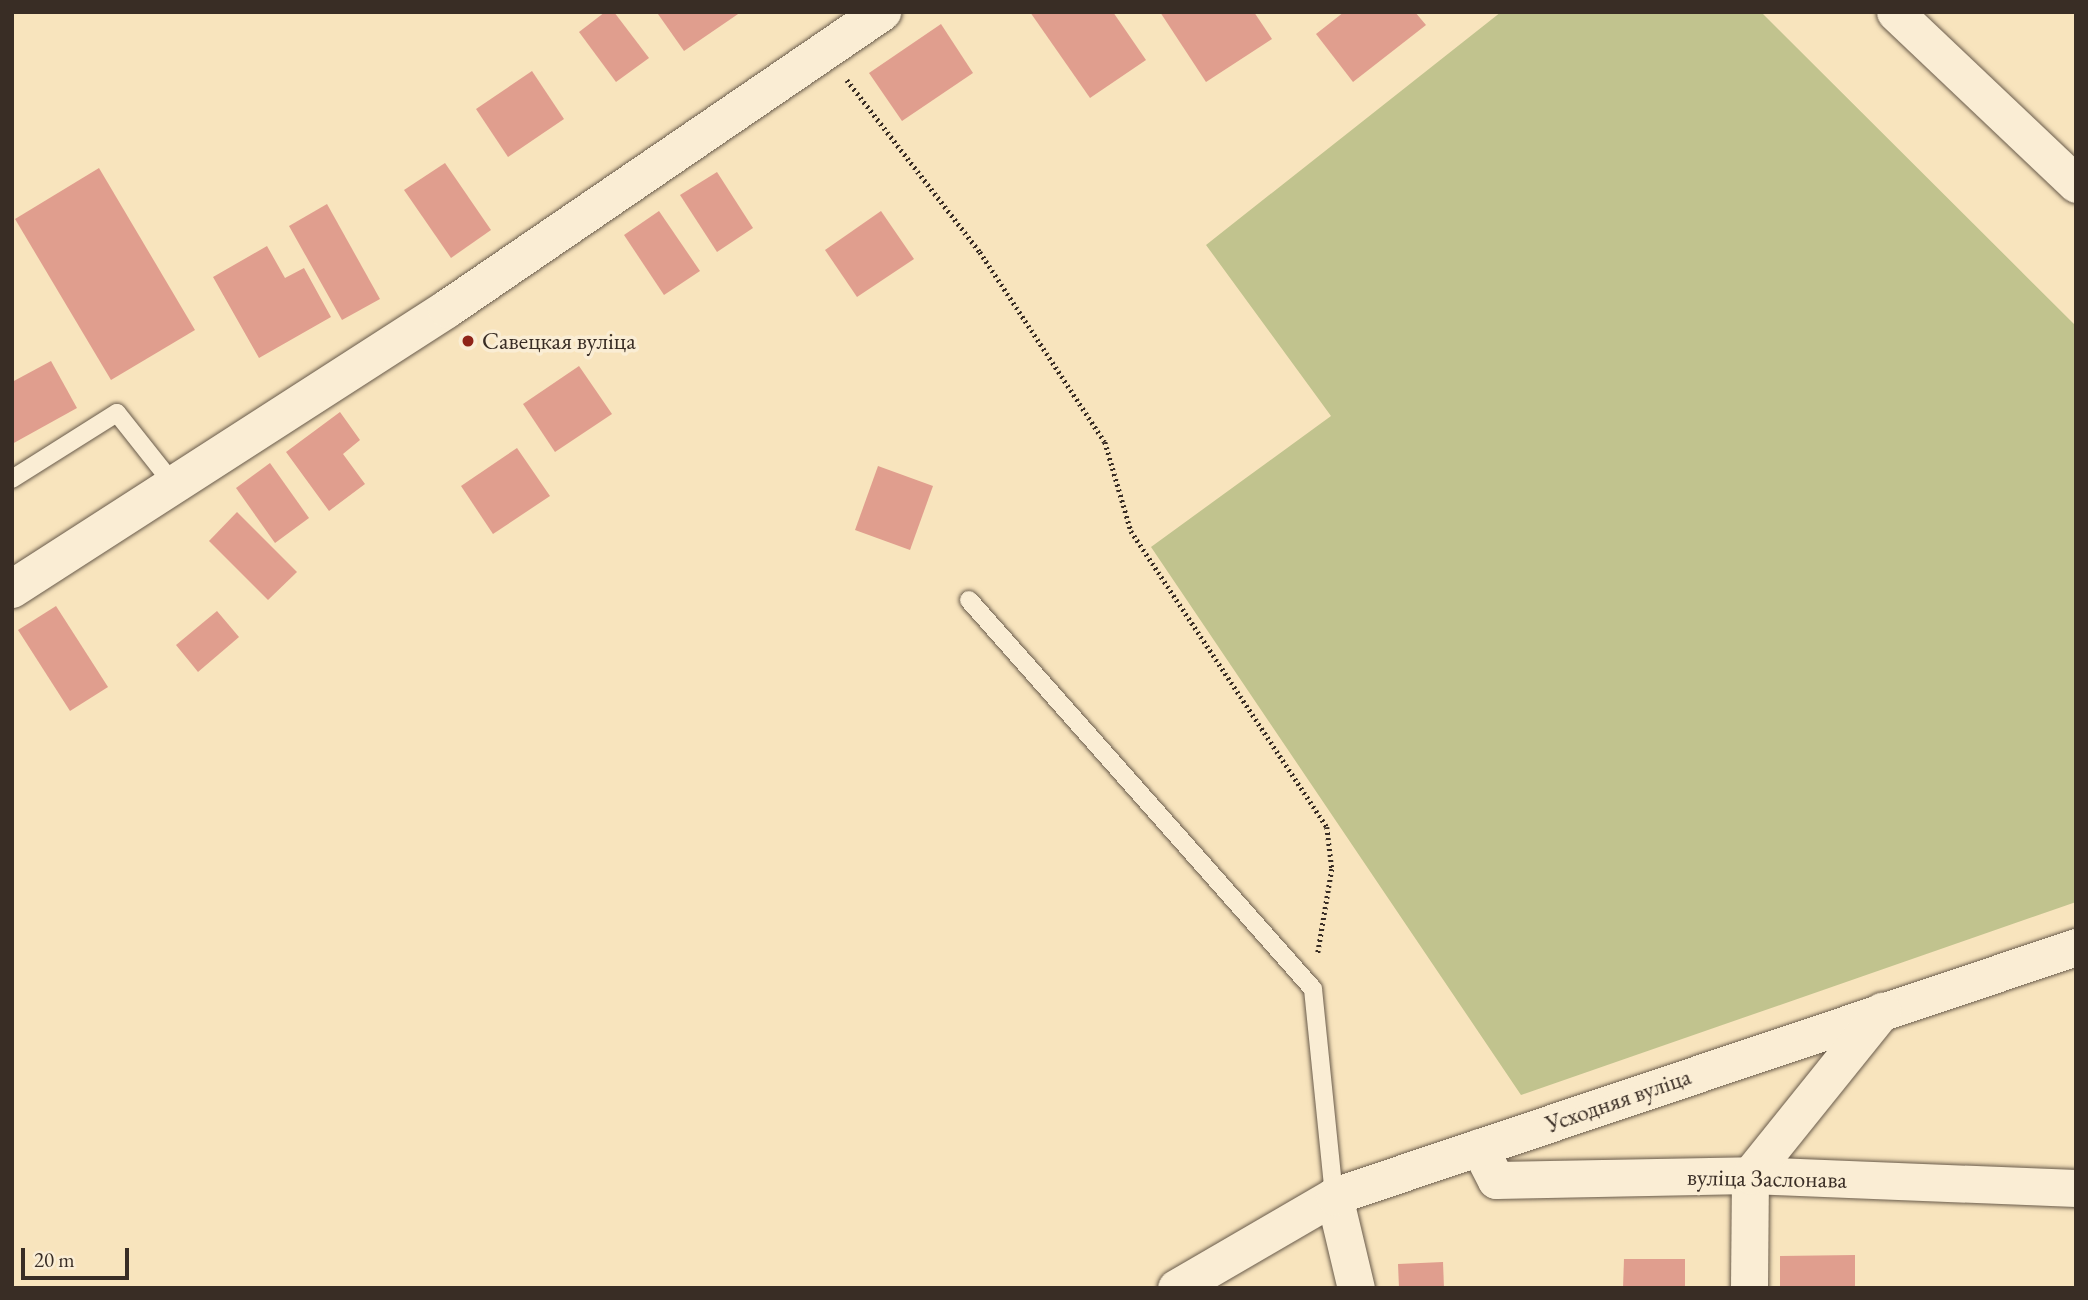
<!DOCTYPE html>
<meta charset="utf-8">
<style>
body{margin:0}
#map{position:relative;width:2088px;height:1300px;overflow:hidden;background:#f8e4bd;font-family:"EB Garamond",serif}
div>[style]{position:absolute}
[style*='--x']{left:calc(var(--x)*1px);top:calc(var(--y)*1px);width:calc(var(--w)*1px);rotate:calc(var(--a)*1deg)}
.green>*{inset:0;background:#c1c38e}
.building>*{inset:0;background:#e09e8e}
.path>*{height:4.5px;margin-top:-2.25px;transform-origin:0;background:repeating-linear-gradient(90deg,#392d25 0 2px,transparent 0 5.5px)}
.roads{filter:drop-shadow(0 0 2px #695b4b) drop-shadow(0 0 2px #695b4b)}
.lane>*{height:18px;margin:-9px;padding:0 9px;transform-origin:9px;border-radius:9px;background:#faedd4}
.street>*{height:37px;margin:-18.5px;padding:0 18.5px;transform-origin:18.5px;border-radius:18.5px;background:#faedd4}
.secondary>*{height:38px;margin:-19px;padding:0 19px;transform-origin:19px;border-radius:19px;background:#faedd4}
.dots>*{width:19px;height:19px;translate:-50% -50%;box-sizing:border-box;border:4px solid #faedd4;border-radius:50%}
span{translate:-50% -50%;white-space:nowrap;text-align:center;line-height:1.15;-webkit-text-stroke:7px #faedd4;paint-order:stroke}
.poi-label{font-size:24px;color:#392d25}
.left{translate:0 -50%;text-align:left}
.street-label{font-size:24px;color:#392d25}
.frame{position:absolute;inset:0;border:14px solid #392d25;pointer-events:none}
.scale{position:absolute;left:21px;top:1248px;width:108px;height:32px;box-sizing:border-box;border:4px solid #392d25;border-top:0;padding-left:9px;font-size:21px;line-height:24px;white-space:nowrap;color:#392d25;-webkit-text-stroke:5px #faedd4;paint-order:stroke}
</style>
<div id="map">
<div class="green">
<div style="clip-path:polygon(1501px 12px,1761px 12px,2076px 326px,2076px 902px,1521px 1095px,1151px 547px,1331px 416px,1206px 245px)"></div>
</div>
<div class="building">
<div style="clip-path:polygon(605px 12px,614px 12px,649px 58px,616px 82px,579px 32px)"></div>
<div style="clip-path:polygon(741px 12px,684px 51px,658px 14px,661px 12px)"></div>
<div style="clip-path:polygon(1030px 12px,1113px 12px,1146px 60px,1090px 98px)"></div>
<div style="clip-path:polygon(1160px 12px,1254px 12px,1272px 39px,1206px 82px)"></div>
<div style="clip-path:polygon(1344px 12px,1415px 12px,1426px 25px,1353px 82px,1316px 34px)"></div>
<div style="clip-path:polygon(941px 24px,973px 73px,902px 121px,869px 73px)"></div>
<div style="clip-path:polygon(532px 71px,564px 119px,508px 157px,476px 109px)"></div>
<div style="clip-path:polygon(445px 163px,491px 230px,451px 258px,404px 190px)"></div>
<div style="clip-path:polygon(99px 168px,195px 330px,111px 380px,15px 219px)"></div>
<div style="clip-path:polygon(717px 172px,753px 228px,717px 252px,680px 195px)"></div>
<div style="clip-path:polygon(327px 204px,380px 299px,342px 320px,289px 226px)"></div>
<div style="clip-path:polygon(659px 211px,700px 271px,664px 295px,624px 235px)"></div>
<div style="clip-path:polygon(881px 211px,914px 259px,857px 297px,825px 250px)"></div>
<div style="clip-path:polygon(267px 246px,285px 278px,304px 268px,331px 317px,259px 358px,213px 277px)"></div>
<div style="clip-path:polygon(51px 361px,77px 408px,12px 444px,12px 382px)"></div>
<div style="clip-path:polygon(579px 366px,612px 414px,555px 452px,523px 404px)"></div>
<div style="clip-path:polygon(340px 412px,360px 440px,343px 454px,365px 484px,329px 511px,286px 452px)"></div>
<div style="clip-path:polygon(517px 448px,550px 496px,493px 534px,461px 486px)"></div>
<div style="clip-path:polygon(270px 463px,309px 518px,275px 543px,236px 488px)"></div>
<div style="clip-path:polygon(878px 466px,933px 486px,910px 550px,855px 530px)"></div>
<div style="clip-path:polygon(237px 512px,297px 572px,268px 600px,209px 541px)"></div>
<div style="clip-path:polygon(56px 606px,108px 687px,70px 711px,18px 630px)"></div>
<div style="clip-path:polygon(217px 611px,239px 637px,198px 672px,176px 645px)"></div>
<div style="clip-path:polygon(1855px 1255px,1855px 1288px,1780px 1288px,1780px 1256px)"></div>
<div style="clip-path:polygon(1624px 1259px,1685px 1259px,1685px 1288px,1623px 1288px)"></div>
<div style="clip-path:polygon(1443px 1262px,1444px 1288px,1399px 1288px,1398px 1264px)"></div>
</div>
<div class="path">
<div style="--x:847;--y:80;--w:217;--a:52.3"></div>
<div style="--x:980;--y:252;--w:227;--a:56.7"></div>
<div style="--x:1105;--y:442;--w:93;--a:73.7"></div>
<div style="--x:1131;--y:531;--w:355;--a:56.5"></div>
<div style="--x:1327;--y:827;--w:42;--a:83.2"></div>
<div style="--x:1332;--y:869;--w:85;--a:99.5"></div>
</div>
<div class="roads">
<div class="lane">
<div style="--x:12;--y:479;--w:124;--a:-32.2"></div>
<div style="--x:117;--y:413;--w:92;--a:51.6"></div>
<div style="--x:969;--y:600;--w:519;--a:48.51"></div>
<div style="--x:1313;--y:989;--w:208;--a:84.2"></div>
</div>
<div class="street">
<div style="--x:1895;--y:12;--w:250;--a:43.5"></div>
<div style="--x:1479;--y:1147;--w:37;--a:63"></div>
<div style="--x:1496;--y:1180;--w:254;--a:-1.1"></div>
<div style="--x:1750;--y:1175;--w:326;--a:2.3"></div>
<div style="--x:1334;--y:1196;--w:95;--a:76.6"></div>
<div style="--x:1176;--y:1288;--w:183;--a:-30.2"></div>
<div style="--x:1334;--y:1196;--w:783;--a:-18.55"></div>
<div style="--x:1749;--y:1288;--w:113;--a:-89.5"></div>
<div style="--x:1750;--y:1175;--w:211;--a:-51.2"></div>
</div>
<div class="secondary">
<div style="--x:12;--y:589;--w:517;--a:-32.77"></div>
<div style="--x:447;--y:309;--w:527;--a:-34.32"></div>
</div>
</div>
<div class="dots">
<div style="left:468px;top:341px;background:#8f2418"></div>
</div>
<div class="poi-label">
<span class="left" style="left:482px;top:341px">Савецкая вуліца</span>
</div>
<div class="street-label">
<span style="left:1618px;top:1100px;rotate:-19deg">Усходняя вуліца</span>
<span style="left:1767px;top:1178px;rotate:1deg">вуліца Заслонава</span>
</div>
<div class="frame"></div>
<div class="scale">20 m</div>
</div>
